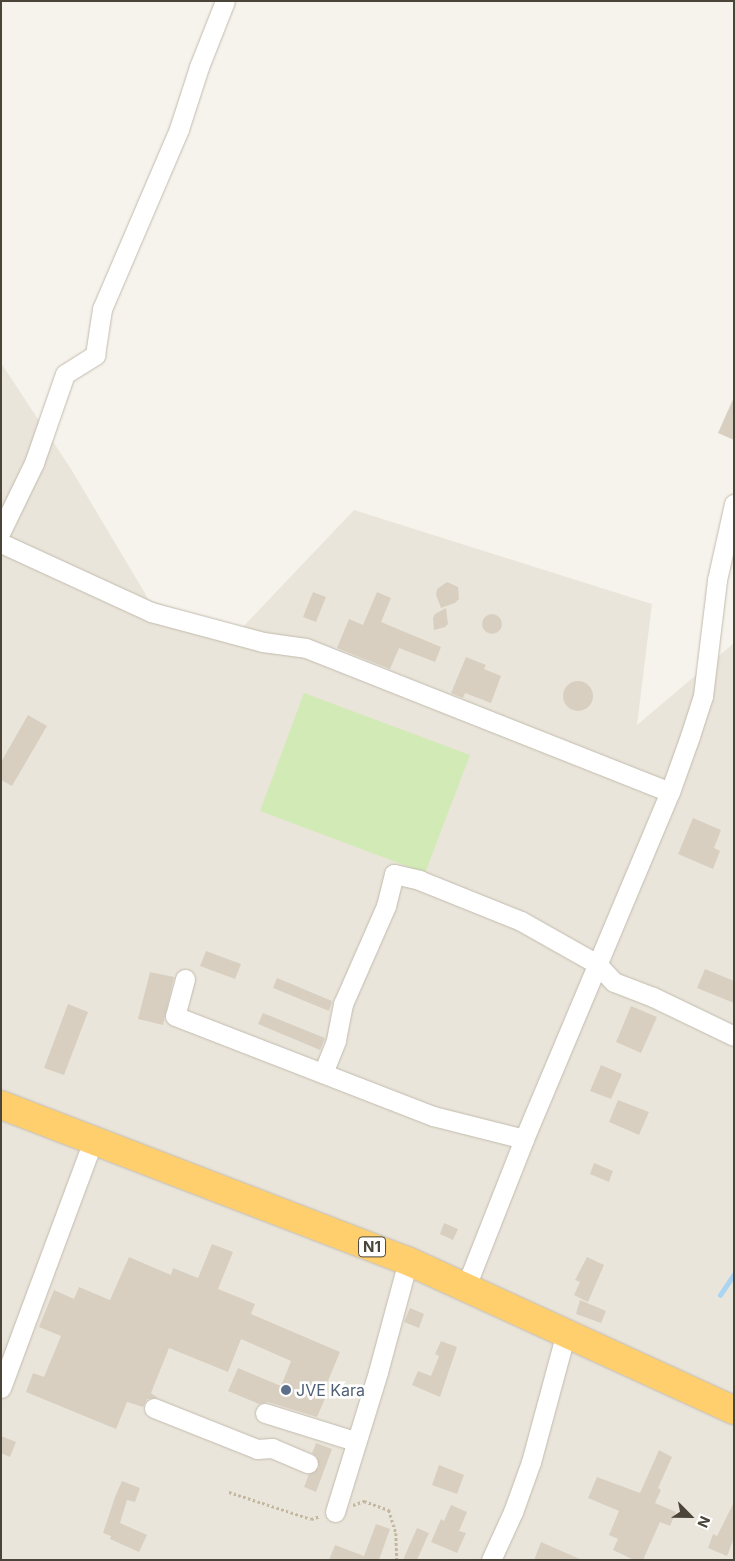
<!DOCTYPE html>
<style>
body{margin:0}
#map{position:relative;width:735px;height:1561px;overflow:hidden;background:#f6f3ec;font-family:Inter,sans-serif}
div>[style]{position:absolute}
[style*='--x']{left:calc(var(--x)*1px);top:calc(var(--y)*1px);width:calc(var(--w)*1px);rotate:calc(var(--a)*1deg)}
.residential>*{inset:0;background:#eae5da}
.green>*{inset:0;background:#d2eab5}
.stream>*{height:4.5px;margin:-2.25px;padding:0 2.25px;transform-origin:2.25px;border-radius:2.25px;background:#a9d4f2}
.building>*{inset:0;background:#d8cfc1}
.round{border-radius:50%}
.path>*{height:2.5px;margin-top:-1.25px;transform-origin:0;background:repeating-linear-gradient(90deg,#c4b79f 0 2.5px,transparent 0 5px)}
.roads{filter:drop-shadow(0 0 1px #c2bbae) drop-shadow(0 0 1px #c2bbae)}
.minor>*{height:19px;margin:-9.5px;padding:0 9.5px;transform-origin:9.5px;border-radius:9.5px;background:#fff}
.highway>*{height:28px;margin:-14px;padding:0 14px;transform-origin:14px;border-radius:14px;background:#ffcf6e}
.dots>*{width:14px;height:14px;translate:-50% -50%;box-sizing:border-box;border:2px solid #fff;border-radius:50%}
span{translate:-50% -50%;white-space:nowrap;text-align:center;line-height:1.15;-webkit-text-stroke:5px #fff;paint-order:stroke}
.shield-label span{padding:1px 4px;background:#fff;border:1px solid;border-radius:4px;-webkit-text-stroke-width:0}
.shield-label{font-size:15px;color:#4b4439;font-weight:700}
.service-label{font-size:16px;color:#4e5e75}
.left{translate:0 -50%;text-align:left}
.frame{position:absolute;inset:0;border:2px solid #4b4439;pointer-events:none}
.north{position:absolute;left:665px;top:1491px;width:50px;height:50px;-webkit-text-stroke:4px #fff;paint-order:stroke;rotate:113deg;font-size:14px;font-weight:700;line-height:20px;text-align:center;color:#4b4439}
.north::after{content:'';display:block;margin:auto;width:18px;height:22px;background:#4b4439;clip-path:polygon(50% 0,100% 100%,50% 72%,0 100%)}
</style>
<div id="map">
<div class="residential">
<div style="clip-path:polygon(1px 363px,71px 469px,149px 600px,240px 630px,354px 510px,652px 604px,637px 725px,734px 643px,734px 1560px,1px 1560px)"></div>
</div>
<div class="green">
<div style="clip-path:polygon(304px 693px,470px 755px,425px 873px,260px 811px)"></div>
</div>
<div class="stream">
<div style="--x:720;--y:1295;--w:25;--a:-56"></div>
</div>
<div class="building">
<div style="clip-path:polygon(734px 397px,734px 440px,718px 433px)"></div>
<div style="clip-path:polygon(447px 582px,458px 587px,459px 599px,455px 603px,441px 608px,436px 595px,437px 589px)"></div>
<div style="clip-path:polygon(313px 592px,326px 597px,316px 622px,303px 617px)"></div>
<div style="clip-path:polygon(377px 592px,391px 598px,381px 622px,441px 647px,435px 662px,399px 648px,390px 669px,337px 648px,349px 619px,363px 625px)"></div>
<div style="clip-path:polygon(446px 608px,448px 624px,445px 627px,434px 630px,433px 618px,435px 614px)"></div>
<div class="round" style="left:482px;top:614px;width:20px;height:20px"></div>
<div style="clip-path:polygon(466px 657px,486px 665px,484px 669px,501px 676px,491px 703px,465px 693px,463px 698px,451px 693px)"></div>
<div class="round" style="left:563px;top:681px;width:30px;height:30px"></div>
<div style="clip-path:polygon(28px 715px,47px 726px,12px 786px,1px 780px,1px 762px)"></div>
<div style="clip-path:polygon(693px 818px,721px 830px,714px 848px,720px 851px,713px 869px,678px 854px)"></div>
<div style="clip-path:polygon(206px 951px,241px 964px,235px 979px,200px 966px)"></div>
<div style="clip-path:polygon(705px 969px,734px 981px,734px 1003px,697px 988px)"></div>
<div style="clip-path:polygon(150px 972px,174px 977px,163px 1025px,138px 1019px)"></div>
<div style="clip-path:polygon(277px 978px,332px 1001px,329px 1011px,273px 988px)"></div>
<div style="clip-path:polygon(68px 1004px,88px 1012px,64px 1075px,44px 1068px)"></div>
<div style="clip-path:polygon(631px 1006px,657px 1017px,641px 1053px,616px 1042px)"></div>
<div style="clip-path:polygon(263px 1013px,325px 1038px,320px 1050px,258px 1024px)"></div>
<div style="clip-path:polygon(601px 1065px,622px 1074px,611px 1099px,590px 1091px)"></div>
<div style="clip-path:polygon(618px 1100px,649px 1112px,639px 1135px,609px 1122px)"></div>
<div style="clip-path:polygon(594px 1163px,613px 1171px,609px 1182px,590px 1174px)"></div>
<div style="clip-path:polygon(444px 1223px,458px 1229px,453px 1240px,440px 1234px)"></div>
<div style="clip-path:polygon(212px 1244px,233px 1252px,218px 1289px,255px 1304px,251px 1314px,340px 1352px,323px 1393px,327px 1394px,317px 1417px,268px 1402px,259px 1404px,228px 1391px,238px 1368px,281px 1386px,291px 1361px,241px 1339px,228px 1372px,169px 1348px,151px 1393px,158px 1398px,147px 1399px,143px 1407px,127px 1402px,116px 1429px,26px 1392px,33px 1373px,44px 1377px,61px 1336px,39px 1327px,54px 1290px,74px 1299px,79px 1287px,110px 1300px,129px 1257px,171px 1275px,173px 1268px,198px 1278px)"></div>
<div style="clip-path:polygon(587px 1257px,604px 1265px,588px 1302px,574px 1295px,580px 1282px,575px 1280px)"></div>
<div style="clip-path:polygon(580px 1300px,606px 1311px,601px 1323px,576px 1314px)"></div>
<div style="clip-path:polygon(410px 1308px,424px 1314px,419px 1328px,404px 1322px)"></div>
<div style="clip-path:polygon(441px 1341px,457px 1347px,440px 1397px,412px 1385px,418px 1371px,431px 1376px,439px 1356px,435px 1354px)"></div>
<div style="clip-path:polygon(1px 1436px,16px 1442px,10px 1457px,1px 1453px)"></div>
<div style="clip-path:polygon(316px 1443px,332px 1449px,316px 1492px,304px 1487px,309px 1474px,314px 1472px,319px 1467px,317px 1457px,312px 1453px)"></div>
<div style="clip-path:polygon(659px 1450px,672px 1457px,658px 1488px,661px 1490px,655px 1503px,676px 1512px,670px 1526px,660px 1522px,643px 1560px,634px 1560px,613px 1550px,618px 1539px,609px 1535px,619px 1511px,588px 1498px,597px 1477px,640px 1493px)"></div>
<div style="clip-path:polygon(439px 1465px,464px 1475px,457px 1494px,432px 1485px)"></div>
<div style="clip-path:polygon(122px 1481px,140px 1488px,135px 1502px,127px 1500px,120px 1523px,147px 1535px,139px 1552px,110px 1539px,111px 1536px,103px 1533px,115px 1497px)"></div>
<div style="clip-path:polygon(734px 1502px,734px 1538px,727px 1556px,708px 1548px,713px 1534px,717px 1536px)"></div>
<div style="clip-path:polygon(451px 1505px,467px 1512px,459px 1531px,466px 1533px,457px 1553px,431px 1542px,441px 1519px,444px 1521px)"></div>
<div style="clip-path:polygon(376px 1524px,390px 1529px,379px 1560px,329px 1560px,335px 1545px,364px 1556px)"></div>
<div style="clip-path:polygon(417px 1528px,429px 1533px,417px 1560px,403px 1560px)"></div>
<div style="clip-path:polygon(541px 1542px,582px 1560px,534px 1560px)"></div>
</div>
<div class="path">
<div style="--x:229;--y:1492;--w:86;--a:18.2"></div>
<div style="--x:311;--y:1519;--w:9;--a:-18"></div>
<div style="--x:353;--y:1505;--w:12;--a:-20"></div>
<div style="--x:364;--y:1501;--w:27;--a:20"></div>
<div style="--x:389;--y:1510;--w:24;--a:73"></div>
<div style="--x:396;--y:1533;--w:27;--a:88"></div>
</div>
<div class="roads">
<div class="minor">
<div style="--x:1;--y:531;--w:76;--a:-64.1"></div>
<div style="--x:34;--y:463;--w:94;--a:-70.8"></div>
<div style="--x:65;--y:374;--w:36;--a:-32"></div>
<div style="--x:95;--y:355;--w:47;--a:-81.3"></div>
<div style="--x:102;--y:309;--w:196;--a:-66.8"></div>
<div style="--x:179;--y:129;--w:65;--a:-72.1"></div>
<div style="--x:199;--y:67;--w:71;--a:-68.5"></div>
<div style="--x:1;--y:543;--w:165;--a:24.7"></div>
<div style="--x:151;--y:612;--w:116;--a:15"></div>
<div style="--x:263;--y:642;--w:43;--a:7.9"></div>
<div style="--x:306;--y:648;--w:391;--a:21.6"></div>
<div style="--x:185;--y:979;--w:38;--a:105"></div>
<div style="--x:175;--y:1016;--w:277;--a:21.2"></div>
<div style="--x:433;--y:1116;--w:94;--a:14.2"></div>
<div style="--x:323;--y:1073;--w:35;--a:-68"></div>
<div style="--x:336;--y:1040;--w:37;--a:-79"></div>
<div style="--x:343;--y:1004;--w:107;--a:-66.3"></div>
<div style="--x:386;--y:906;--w:33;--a:-76"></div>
<div style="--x:394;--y:874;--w:26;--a:13"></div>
<div style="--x:419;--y:880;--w:110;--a:21.9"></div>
<div style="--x:521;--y:921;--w:87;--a:29.5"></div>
<div style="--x:597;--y:964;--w:25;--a:47"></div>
<div style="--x:614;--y:982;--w:42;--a:21"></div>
<div style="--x:653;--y:997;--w:90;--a:25.7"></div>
<div style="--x:465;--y:1289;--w:161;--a:-68.5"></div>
<div style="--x:524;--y:1139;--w:376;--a:-67.2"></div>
<div style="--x:670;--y:792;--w:59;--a:-70.3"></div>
<div style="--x:690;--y:736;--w:42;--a:-72"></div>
<div style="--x:703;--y:696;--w:117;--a:-83.1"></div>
<div style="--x:717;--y:580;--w:78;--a:-77.4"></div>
<div style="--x:1;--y:1388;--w:265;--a:-69.6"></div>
<div style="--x:154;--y:1408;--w:111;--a:21.7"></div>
<div style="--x:257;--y:1449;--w:15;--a:-4"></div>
<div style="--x:272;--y:1448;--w:39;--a:23"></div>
<div style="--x:265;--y:1413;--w:94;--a:17.3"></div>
<div style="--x:335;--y:1512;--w:146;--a:-72.9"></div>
<div style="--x:378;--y:1372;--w:115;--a:-74.9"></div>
<div style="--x:491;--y:1560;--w:53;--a:-65.4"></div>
<div style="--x:513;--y:1512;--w:53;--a:-70.2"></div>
<div style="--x:531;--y:1462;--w:135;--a:-74.9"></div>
</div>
<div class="highway">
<div style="--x:1;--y:1105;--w:436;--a:21"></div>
<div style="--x:408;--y:1261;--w:358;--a:24.6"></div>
</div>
</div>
<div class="dots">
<div style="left:286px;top:1390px;background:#5c6f8a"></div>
</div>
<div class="shield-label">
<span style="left:372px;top:1247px">N1</span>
</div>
<div class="service-label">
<span class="left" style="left:296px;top:1390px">JVE Kara</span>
</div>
<div class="frame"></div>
<div class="north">N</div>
</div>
